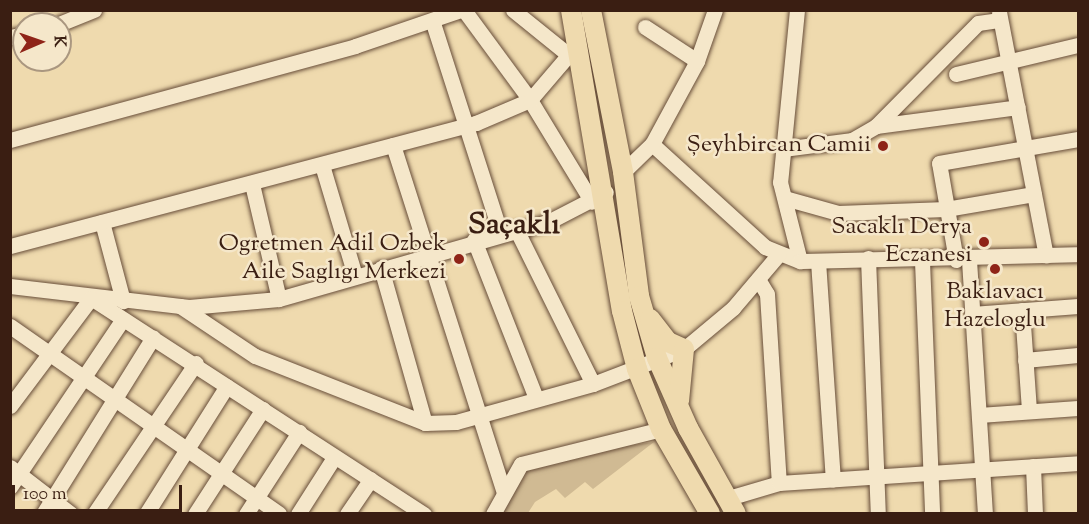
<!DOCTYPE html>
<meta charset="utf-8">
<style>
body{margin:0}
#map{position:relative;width:1089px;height:524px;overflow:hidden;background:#efdaae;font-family:"Sorts Mill Goudy",serif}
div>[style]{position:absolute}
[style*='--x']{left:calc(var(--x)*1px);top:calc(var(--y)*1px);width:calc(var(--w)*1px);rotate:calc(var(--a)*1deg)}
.green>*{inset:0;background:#d0ba93}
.roads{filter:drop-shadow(0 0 2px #674d39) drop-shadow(0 0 2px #674d39)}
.minor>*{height:15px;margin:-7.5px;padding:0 7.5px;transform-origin:7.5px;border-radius:7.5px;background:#f5e7ca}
.major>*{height:20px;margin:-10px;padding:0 10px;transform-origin:10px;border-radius:10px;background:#efdaae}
.dots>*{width:16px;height:16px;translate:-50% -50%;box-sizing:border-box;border:3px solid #f5e7ca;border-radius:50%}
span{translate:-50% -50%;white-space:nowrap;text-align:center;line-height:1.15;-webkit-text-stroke:5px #f5e7ca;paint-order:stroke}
.poi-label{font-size:24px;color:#3a1e12}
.right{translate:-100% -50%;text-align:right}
.district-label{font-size:30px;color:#3a1e12;font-weight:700}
.frame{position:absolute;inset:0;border:12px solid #3a1e12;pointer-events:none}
.north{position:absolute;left:12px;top:12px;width:60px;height:60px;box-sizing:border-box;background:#f5e7ca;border:2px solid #aa9780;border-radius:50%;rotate:88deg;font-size:16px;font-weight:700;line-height:24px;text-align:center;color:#3a1e12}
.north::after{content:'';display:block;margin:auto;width:21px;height:27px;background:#8f2418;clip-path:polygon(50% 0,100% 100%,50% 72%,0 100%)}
.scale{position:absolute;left:12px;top:485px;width:170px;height:27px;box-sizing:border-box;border:3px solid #3a1e12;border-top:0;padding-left:8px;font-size:18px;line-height:21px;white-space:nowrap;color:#3a1e12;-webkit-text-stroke:4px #f5e7ca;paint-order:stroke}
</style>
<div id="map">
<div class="green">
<div style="clip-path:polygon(654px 442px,593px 489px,585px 482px,565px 498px,556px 489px,535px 502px,528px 513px,499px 514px,527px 468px,570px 454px)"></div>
</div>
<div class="roads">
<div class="minor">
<div style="--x:464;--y:10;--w:112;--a:53.7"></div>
<div style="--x:530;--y:100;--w:119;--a:58.7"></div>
<div style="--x:513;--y:10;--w:73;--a:38.9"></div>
<div style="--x:797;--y:10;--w:173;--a:95.6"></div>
<div style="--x:780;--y:182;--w:81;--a:75.8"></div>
<div style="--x:999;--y:12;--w:248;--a:79.1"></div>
<div style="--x:433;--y:23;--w:219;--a:72.2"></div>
<div style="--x:59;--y:24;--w:38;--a:-22"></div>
<div style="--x:645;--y:27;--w:62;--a:33.2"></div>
<div style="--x:10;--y:37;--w:14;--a:-12"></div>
<div style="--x:956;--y:74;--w:125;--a:-13.4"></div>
<div style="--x:876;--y:126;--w:143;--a:-7.6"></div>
<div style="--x:10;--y:140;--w:358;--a:-15.2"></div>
<div style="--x:355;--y:46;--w:112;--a:-18.8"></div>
<div style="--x:652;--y:144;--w:153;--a:42.3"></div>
<div style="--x:765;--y:247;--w:38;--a:22"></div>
<div style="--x:800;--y:261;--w:278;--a:-1.4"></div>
<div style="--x:393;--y:145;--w:365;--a:72.3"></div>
<div style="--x:783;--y:149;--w:70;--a:-7.4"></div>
<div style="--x:852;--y:140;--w:28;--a:-30"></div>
<div style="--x:876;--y:126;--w:145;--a:-45.3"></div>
<div style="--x:978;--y:23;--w:22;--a:-8"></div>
<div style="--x:322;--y:165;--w:116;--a:73.4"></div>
<div style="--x:623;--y:172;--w:40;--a:-44"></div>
<div style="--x:652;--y:144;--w:94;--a:-61.5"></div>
<div style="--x:697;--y:61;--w:54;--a:-70.6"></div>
<div style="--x:252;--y:184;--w:118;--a:76.8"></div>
<div style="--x:788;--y:199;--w:52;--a:15.6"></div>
<div style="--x:838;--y:213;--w:108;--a:-2.1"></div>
<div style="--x:946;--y:209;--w:89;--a:-9.7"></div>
<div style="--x:102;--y:222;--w:82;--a:75.1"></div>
<div style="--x:516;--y:229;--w:173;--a:63.6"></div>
<div style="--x:474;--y:240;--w:170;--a:68.6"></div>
<div style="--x:10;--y:246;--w:482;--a:-14.8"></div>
<div style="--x:476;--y:123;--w:59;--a:-23.1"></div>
<div style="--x:530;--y:100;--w:72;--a:-49.5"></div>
<div style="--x:868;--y:258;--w:256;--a:87.8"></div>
<div style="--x:956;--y:260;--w:98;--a:-99.9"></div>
<div style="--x:939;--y:163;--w:141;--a:-9.8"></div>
<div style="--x:969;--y:260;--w:255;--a:86.4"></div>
<div style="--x:818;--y:261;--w:219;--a:86.1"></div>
<div style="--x:922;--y:261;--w:253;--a:87.7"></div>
<div style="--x:381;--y:268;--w:161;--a:74.2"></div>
<div style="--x:758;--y:279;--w:17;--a:59"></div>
<div style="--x:767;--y:294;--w:189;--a:86.4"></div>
<div style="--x:10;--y:286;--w:180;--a:6.7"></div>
<div style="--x:189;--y:307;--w:90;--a:-5.1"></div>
<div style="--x:279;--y:299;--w:280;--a:-16"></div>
<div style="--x:548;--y:222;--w:65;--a:-27.3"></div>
<div style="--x:180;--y:306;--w:90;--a:33.7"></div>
<div style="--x:255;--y:356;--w:183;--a:21.5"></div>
<div style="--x:425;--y:423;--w:31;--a:-2"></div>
<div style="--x:456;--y:422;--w:142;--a:-15.5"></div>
<div style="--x:593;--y:384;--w:97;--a:-21"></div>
<div style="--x:684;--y:349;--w:64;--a:-39.9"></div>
<div style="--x:733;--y:308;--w:71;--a:-49.6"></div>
<div style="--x:1022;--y:310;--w:101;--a:86"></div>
<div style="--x:972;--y:314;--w:106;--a:-4.3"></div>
<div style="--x:10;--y:326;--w:328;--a:34.9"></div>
<div style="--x:1025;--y:360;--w:53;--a:-5.4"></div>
<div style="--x:10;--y:406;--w:135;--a:-53.1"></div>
<div style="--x:91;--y:298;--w:397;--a:33"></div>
<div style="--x:979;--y:415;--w:99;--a:-4"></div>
<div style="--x:1033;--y:466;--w:48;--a:87.6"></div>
<div style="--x:10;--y:467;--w:77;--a:37.6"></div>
<div style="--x:10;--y:487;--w:202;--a:-56.1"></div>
<div style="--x:725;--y:499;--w:56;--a:-16.5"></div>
<div style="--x:779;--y:483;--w:300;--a:-3.8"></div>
<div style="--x:43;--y:514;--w:208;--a:-58.1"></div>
<div style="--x:94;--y:514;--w:182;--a:-56"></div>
<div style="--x:146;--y:514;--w:151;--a:-57.7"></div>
<div style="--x:195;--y:514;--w:125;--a:-57.1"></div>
<div style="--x:246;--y:514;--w:98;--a:-57.1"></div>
<div style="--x:298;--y:514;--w:65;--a:-57.5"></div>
<div style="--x:347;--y:514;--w:42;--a:-55.6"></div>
<div style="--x:493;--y:514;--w:57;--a:-60.8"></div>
<div style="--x:521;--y:464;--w:144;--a:-14"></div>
</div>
<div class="major">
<div style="--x:571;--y:10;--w:305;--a:80.4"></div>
<div style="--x:622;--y:311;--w:60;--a:75.5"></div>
<div style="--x:637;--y:369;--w:65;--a:68.2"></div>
<div style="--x:661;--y:429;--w:98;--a:60"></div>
<div style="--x:591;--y:10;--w:165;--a:78.8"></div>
<div style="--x:623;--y:172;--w:125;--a:82.6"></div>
<div style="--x:639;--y:296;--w:65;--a:73.8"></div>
<div style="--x:657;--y:358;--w:77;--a:66.1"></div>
<div style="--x:688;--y:428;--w:98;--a:60.8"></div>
<div style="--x:650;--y:319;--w:29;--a:52"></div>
<div style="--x:668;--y:342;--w:17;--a:24"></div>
<div style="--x:684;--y:349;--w:52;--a:95.5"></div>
</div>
</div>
<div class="dots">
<div style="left:883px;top:146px;background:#8f2418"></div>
<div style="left:984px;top:242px;background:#8f2418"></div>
<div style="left:459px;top:259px;background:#8f2418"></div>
<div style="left:995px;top:269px;background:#8f2418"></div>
</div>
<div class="poi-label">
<span class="right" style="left:871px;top:146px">Şeyhbircan Camii</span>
<span class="right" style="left:972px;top:242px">Sacaklı Derya<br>Eczanesi</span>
<span class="right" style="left:446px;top:259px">Ogretmen Adil Ozbek<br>Aile Saglıgı Merkezi</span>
<span style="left:995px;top:307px">Baklavacı<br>Hazeloglu</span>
</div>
<div class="district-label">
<span style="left:514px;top:226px">Saçaklı</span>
</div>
<div class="frame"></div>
<div class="north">K</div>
<div class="scale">100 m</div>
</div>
